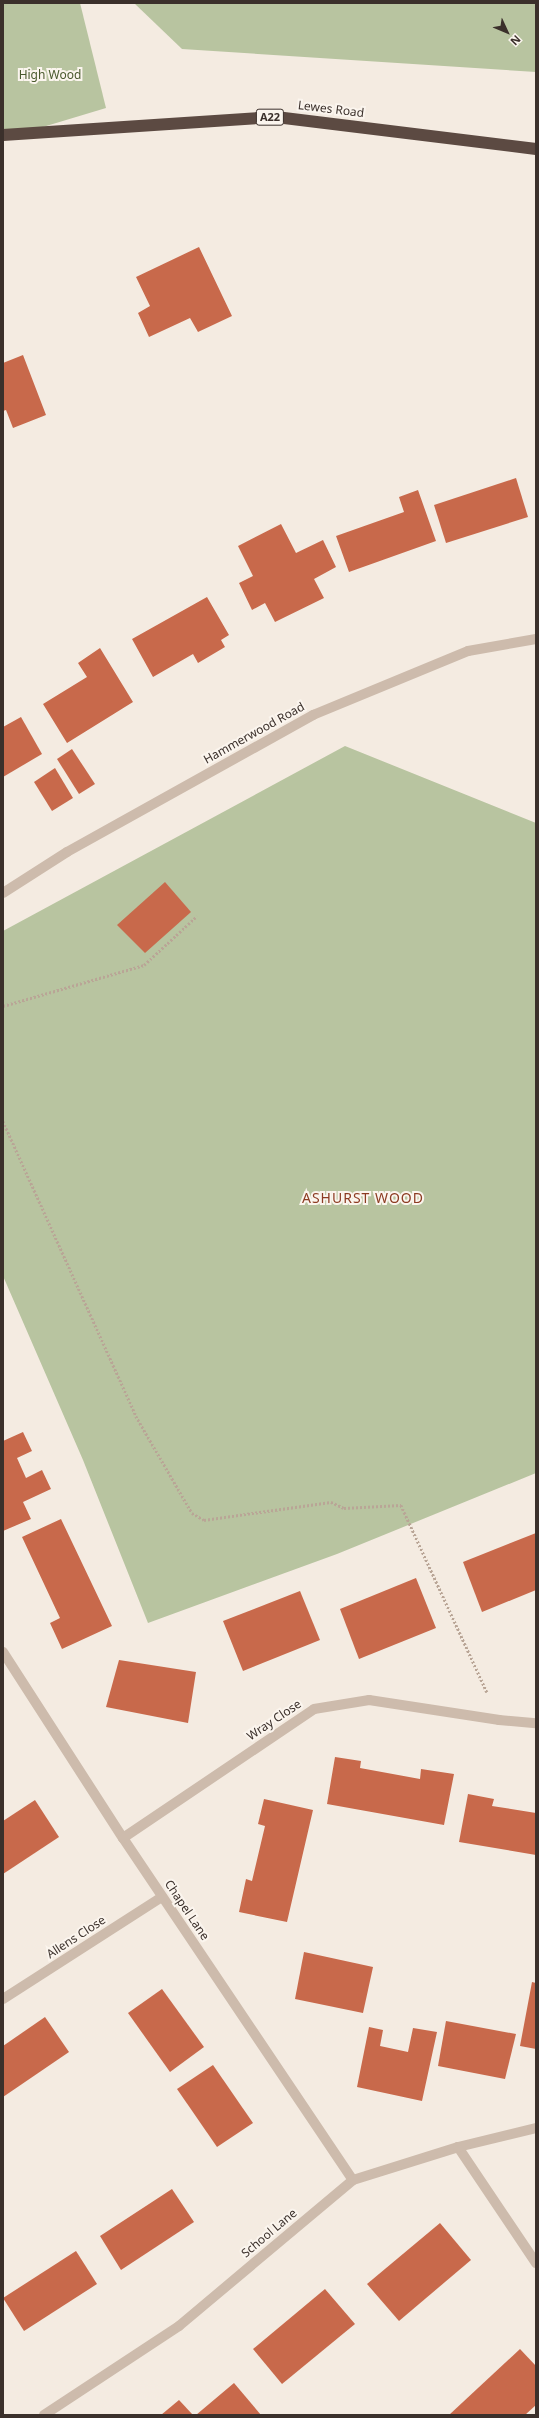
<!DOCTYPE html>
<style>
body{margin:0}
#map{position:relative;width:539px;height:2418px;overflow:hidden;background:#f4ebe1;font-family:"Noto Sans",sans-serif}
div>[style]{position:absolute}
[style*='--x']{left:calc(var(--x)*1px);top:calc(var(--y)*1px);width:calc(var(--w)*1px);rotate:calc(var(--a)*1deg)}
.green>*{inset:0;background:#b8c4a0}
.building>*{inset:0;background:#c8694b}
.path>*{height:2.5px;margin-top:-1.25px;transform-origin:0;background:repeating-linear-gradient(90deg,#b9a596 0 2px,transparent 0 4px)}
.minor>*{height:10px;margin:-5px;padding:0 5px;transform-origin:5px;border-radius:5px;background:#cdbbac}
.highway>*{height:12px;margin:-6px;padding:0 6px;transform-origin:6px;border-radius:6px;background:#5c4a42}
span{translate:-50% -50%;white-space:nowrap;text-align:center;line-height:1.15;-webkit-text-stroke:4px #fbf5ee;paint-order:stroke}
.shield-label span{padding:1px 3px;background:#fbf5ee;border:1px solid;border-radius:3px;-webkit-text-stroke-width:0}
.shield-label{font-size:11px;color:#3b302b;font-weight:700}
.park-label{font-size:12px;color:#4a5a2e}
.street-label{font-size:12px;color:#3b302b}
.quarter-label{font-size:14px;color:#8c3b22;letter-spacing:1px}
.frame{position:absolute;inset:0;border:4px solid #3b302b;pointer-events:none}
.north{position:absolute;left:487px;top:12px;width:40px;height:40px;-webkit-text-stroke:3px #fbf5ee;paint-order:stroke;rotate:134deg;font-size:11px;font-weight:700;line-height:16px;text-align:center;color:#3b302b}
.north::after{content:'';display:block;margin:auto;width:14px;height:18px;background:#3b302b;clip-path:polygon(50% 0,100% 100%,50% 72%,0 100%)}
</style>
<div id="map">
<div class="green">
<div style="clip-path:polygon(3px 3px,80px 3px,106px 108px,3px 139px)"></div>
<div style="clip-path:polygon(134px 3px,536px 3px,536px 72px,182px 49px)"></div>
<div style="clip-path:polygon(345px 746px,536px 823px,536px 1473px,337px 1554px,148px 1623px,83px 1460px,3px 1276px,3px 931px)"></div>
</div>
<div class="building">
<div style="clip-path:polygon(199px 247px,232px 316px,198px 332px,190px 318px,149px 337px,138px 313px,150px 306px,136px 277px)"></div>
<div style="clip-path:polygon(23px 355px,46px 415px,13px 428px,6px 410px,3px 411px,3px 363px)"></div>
<div style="clip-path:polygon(516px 478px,528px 517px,446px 543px,434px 505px)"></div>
<div style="clip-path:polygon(418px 490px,436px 541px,349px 572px,336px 536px,404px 512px,399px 497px)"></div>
<div style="clip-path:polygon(281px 524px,296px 553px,323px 540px,336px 567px,314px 579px,324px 598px,275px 622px,265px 603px,252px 610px,239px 583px,253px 576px,238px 546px)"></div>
<div style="clip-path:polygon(207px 597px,229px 635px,221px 640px,225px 647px,198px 663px,193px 654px,153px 677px,132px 639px)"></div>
<div style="clip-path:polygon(100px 648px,133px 702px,67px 743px,43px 704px,87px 677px,78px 663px)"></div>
<div style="clip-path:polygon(21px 717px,42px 754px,3px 777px,3px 727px)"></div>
<div style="clip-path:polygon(72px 749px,95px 784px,79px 794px,57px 759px)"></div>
<div style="clip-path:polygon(55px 768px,73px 798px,52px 811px,34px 782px)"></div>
<div style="clip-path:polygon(165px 882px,191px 912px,145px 953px,117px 925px)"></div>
<div style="clip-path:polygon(23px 1432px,32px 1451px,17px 1458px,26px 1478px,42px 1470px,51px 1489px,23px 1502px,31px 1519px,3px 1531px,3px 1441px)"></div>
<div style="clip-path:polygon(61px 1519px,112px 1626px,62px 1649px,50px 1623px,60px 1618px,22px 1537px)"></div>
<div style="clip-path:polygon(536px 1533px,536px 1590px,482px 1612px,463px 1562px)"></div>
<div style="clip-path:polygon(416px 1578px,436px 1628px,359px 1659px,340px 1609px)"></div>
<div style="clip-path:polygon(300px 1591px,320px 1640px,243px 1671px,223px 1621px)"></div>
<div style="clip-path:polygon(119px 1660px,196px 1672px,188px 1723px,106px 1707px)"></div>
<div style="clip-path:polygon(335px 1757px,361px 1761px,360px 1768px,420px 1779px,421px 1769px,454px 1774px,444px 1825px,327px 1804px)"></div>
<div style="clip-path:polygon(468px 1794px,494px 1799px,492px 1806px,536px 1813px,536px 1855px,459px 1842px)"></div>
<div style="clip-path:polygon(264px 1799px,313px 1810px,287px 1922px,239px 1912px,246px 1879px,252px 1881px,265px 1826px,258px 1824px)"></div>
<div style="clip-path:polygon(35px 1800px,59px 1837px,3px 1874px,3px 1821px)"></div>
<div style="clip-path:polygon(304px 1952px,373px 1967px,363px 2013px,295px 1999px)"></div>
<div style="clip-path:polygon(532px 1982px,536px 1983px,536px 2049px,520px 2046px)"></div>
<div style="clip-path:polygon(162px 1989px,204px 2047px,170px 2072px,128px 2013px)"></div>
<div style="clip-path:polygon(45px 2017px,69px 2052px,3px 2097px,3px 2046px)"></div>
<div style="clip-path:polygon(446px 2021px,516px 2034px,505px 2079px,438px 2066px)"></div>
<div style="clip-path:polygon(369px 2027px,383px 2030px,380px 2046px,408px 2052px,413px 2028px,437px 2032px,422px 2101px,357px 2087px)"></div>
<div style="clip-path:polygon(213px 2065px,253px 2123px,217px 2147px,177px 2089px)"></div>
<div style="clip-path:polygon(172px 2189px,194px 2222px,121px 2270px,100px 2236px)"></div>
<div style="clip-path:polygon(440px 2223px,471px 2260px,399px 2321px,367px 2284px)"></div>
<div style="clip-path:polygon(76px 2251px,97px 2284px,24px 2331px,3px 2298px)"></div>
<div style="clip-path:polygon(325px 2289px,355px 2324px,282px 2384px,253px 2349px)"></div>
<div style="clip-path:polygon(520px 2349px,536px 2366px,536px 2405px,525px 2415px,449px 2415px)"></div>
<div style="clip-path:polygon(234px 2383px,261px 2415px,196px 2415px)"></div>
<div style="clip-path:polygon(179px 2400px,193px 2415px,161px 2415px)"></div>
</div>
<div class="path">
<div style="--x:3;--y:1006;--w:147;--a:-16.2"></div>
<div style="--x:144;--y:965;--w:72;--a:-42.8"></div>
<div style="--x:3;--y:1121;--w:324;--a:65.7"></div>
<div style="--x:136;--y:1416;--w:112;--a:60"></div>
<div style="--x:192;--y:1513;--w:14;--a:30"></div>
<div style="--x:204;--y:1520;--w:128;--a:-8.1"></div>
<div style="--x:331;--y:1502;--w:14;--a:25"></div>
<div style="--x:344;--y:1508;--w:57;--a:-3"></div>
<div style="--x:401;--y:1505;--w:206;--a:65.3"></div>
</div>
<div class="minor">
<div style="--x:3;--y:893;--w:76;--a:-32.6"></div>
<div style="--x:67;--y:852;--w:282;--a:-29.1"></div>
<div style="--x:313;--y:715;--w:168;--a:-22.4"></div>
<div style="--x:468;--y:651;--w:69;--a:-10"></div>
<div style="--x:3;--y:1652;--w:221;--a:57.2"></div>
<div style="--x:123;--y:1838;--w:412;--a:56.1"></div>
<div style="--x:123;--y:1838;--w:230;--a:-34"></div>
<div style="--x:314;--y:1709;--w:56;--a:-9.3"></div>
<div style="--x:369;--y:1700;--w:132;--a:8.7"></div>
<div style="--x:499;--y:1720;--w:37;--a:5"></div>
<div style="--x:3;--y:1999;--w:189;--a:-32.7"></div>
<div style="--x:458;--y:2147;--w:140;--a:56.1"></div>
<div style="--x:44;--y:2415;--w:162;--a:-33.4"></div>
<div style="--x:179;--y:2326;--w:227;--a:-40"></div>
<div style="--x:353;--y:2180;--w:110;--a:-17.4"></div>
<div style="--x:458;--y:2147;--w:80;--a:-13.7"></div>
</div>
<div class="highway">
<div style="--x:3;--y:135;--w:274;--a:-3.8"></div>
<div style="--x:276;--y:117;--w:262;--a:7"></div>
</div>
<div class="shield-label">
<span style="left:270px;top:117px">A22</span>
</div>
<div class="park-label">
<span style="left:50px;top:75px">High Wood</span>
</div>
<div class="street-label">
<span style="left:331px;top:109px;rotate:7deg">Lewes Road</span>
<span style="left:254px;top:733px;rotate:-29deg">Hammerwood Road</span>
<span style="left:274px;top:1720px;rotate:-34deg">Wray Close</span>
<span style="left:187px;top:1910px;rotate:56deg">Chapel Lane</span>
<span style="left:76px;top:1937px;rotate:-33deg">Allens Close</span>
<span style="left:269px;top:2233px;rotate:-40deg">School Lane</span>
</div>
<div class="quarter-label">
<span style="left:363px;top:1198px">ASHURST WOOD</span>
</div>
<div class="frame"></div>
<div class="north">N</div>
</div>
